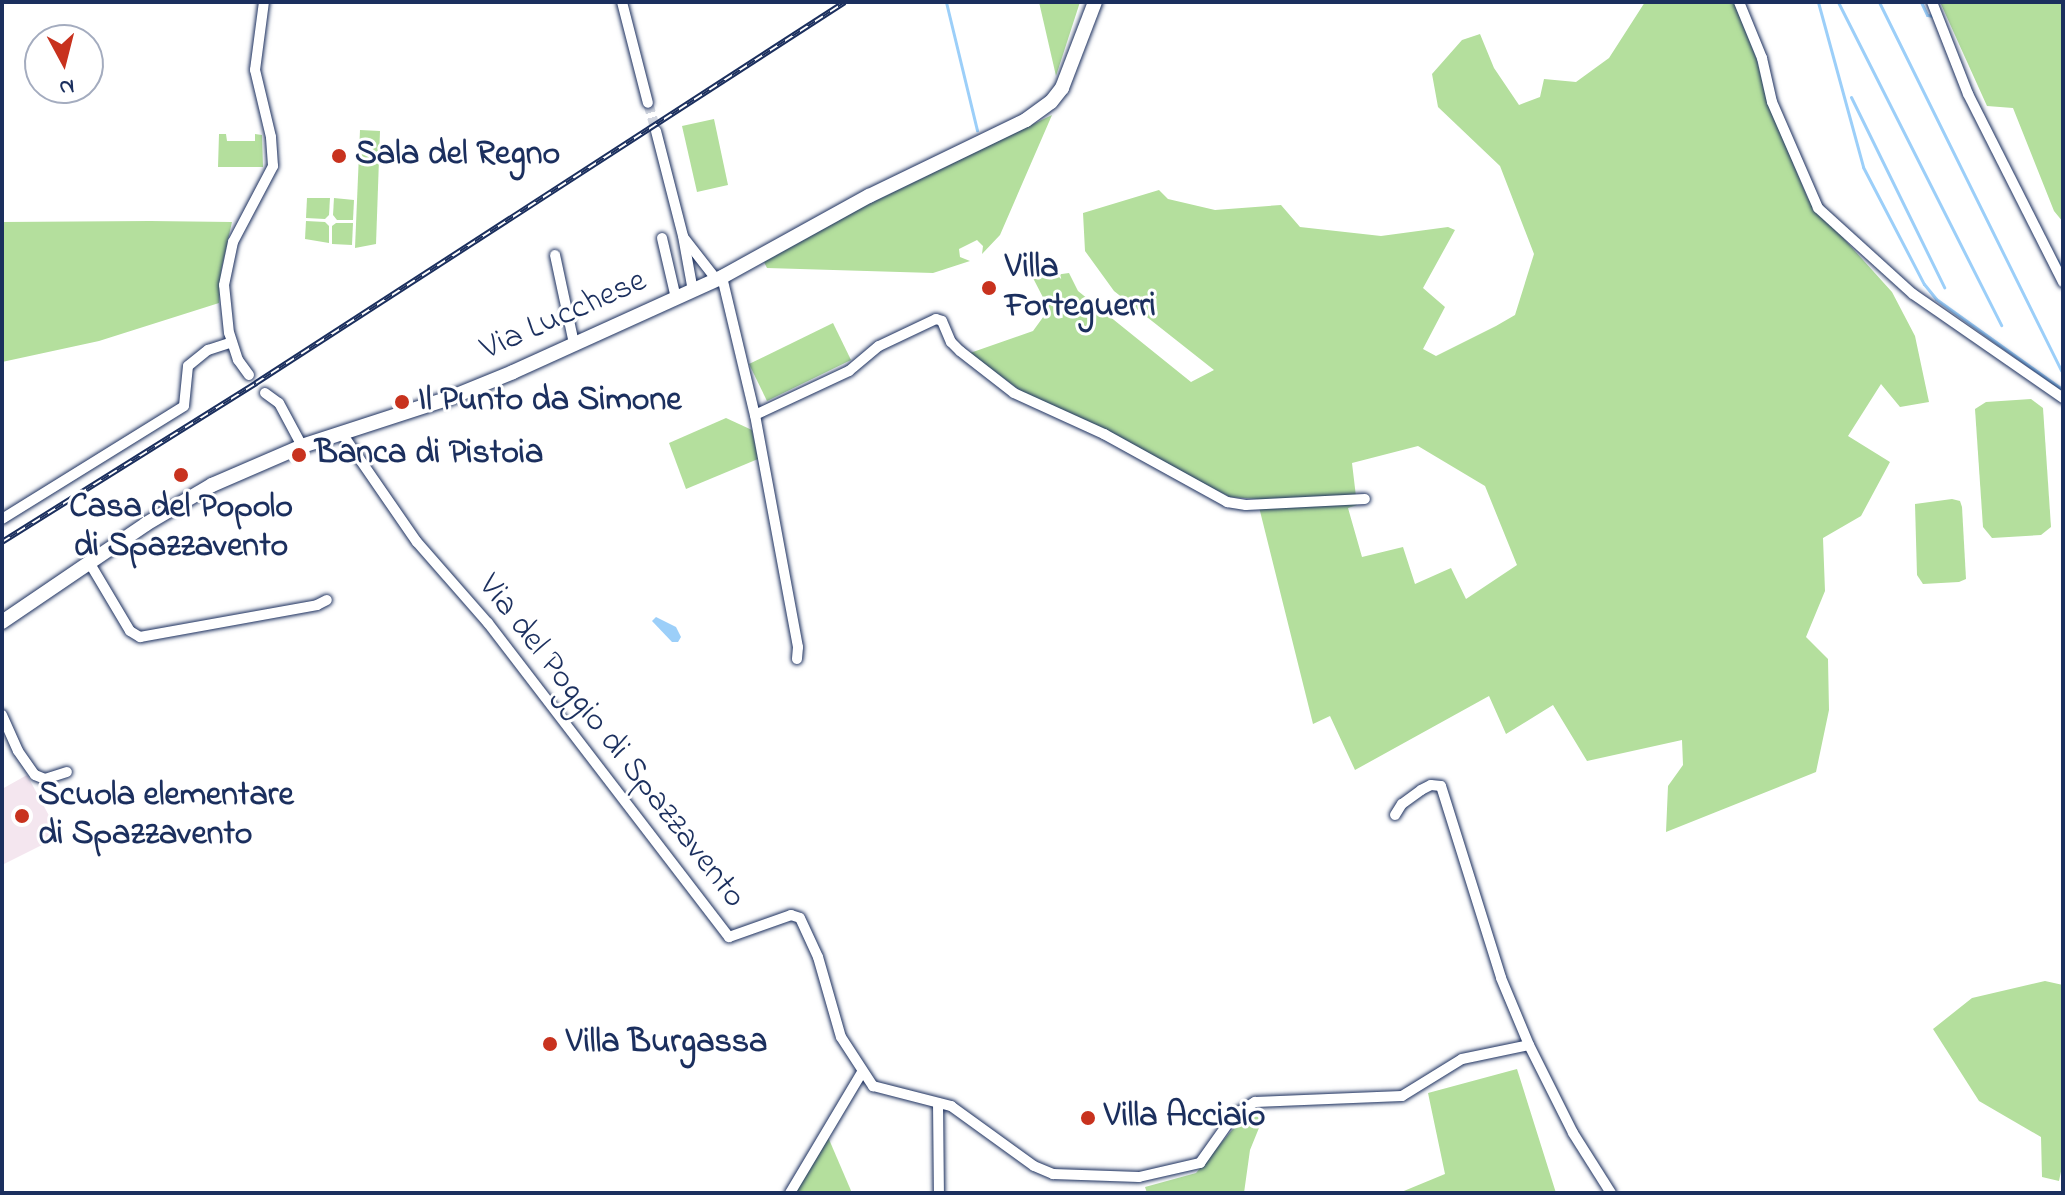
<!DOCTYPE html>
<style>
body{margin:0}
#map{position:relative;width:2065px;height:1195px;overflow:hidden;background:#fff;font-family:"Indie Flower",sans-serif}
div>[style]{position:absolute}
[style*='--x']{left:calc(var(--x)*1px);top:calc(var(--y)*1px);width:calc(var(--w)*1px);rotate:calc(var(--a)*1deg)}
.built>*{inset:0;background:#f4e6ef}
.green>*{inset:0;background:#b4df9d}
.water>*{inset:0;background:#9ccff9}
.stream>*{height:3px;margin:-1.5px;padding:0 1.5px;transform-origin:1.5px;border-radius:1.5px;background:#9ccff9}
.street-tunnel>*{height:10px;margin-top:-5px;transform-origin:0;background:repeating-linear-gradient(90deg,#d1d5df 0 10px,transparent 0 15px)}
.roads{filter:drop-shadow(0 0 2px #1b2f5e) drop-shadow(0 0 2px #1b2f5e)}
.street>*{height:10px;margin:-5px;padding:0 5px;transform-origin:5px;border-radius:5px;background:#fff}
.secondary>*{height:14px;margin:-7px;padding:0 7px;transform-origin:7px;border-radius:7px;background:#fff}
.rail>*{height:6px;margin-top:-3px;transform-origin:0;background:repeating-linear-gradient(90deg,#fff 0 9px,#1b2f5e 0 18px);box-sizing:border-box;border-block:2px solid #1b2f5e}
.dots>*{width:22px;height:22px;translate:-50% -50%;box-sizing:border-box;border:4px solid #fff;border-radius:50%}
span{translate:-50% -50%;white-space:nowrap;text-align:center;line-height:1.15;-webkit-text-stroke:6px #fff;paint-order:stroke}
.poi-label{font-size:34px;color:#1b2f5e;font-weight:700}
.left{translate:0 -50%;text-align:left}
.street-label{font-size:34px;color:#1b2f5e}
.frame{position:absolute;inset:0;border:4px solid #1b2f5e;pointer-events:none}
.north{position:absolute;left:24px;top:24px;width:80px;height:80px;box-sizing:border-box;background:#fff;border:2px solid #a4acbf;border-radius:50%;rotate:173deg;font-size:22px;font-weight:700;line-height:32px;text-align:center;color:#1b2f5e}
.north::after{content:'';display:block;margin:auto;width:28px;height:36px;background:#c8321e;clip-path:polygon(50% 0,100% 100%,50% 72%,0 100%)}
</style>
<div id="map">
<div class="built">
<div style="clip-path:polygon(27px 775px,60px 836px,4px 864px,2px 789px)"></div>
</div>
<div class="green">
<div style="clip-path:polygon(1039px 2px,1080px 2px,1056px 76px)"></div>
<div style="clip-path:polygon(evenodd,1645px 2px,1734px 3px,1757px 60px,1766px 98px,1808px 199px,1892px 292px,1915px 336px,1929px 402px,1900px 407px,1881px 384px,1848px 436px,1890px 462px,1861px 516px,1823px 538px,1825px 591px,1806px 637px,1828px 659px,1829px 710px,1816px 772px,1666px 832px,1668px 786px,1683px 765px,1682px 740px,1587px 761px,1553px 705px,1506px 734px,1489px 696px,1355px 770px,1330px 716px,1313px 724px,1257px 499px,1230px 497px,1026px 395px,970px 353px,1033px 331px,1049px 309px,1033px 278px,1069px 273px,1078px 291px,1191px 382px,1214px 370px,1114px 291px,1085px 251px,1083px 213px,1159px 190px,1168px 199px,1215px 210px,1281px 205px,1300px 227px,1381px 236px,1448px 227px,1455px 230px,1423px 288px,1445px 307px,1423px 349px,1436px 356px,1496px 326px,1515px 315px,1534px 254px,1500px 166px,1438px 107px,1432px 74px,1462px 40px,1480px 34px,1494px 68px,1519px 105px,1540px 97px,1544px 79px,1576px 82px,1609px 58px,1645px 2px,1418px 446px,1485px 486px,1517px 565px,1466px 599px,1451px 568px,1415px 584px,1403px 547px,1362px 557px,1348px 508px,1357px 505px,1352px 463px,1418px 446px)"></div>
<div style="clip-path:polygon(1940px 2px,2063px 2px,2063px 222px,2054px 211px,2013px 108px,1987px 106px)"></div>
<div style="clip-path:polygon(1052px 115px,1000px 235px,982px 254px,983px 246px,977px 240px,959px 249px,960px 257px,970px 261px,933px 273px,767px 268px,764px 262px,863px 207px)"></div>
<div style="clip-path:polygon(714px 119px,728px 185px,697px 192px,682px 126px)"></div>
<div style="clip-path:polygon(360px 130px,380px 131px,376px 244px,355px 248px)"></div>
<div style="clip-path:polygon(219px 134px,226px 134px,227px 141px,255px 141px,255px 134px,262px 135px,263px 167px,218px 167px)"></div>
<div style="clip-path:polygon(307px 198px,330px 198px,329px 215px,325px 219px,306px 218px)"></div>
<div style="clip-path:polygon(334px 198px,354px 200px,353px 220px,337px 220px,333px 215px)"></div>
<div style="clip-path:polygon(150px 221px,232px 222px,221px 271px,219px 303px,99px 341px,2px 362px,2px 222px)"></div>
<div style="clip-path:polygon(306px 221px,325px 222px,329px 226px,329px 243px,305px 239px)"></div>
<div style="clip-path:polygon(336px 223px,353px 223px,352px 245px,332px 244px,332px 226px)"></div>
<div style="clip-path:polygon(833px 323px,851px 360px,767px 401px,749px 364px)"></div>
<div style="clip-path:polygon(2031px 399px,2043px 408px,2051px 527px,2041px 535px,1992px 538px,1983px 527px,1975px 409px,1986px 402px)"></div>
<div style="clip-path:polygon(726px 418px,752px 430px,758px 459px,686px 489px,669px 443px)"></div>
<div style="clip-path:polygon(1952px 499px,1960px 501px,1962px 507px,1966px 579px,1959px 582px,1923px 584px,1917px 575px,1915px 504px)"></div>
<div style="clip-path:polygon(2045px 981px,2063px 985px,2063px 1162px,2059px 1181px,2042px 1177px,2041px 1137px,1979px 1101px,1933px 1029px,1972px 998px)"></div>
<div style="clip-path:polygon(1517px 1069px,1556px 1193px,1399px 1193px,1445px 1174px,1428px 1093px)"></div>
<div style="clip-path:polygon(1250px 1114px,1258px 1117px,1261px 1123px,1250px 1150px,1244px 1193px,1147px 1193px,1145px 1187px,1196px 1173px,1243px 1117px)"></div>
<div style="clip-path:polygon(828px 1137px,852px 1193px,795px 1193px)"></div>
</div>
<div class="water">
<div style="clip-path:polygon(656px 617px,676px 627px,681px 637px,678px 642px,672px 642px,652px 621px)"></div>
</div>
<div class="stream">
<div style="--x:946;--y:2;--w:132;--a:76.4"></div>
<div style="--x:1818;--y:2;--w:171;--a:74.7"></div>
<div style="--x:1863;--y:167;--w:132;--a:62.5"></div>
<div style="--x:1924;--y:284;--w:19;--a:51"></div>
<div style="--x:1936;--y:299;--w:156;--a:35.6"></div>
<div style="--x:1838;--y:2;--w:362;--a:63.2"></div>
<div style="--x:1879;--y:2;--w:411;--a:63.7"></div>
<div style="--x:1921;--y:2;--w:14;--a:65"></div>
<div style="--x:1927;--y:15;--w:7;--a:8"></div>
<div style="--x:1851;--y:97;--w:212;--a:63.9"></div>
<div style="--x:2057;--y:260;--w:13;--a:61"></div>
</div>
<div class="street-tunnel">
<div style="--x:648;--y:103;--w:29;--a:74"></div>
</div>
<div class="roads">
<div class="street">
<div style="--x:622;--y:2;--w:104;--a:75.6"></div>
<div style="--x:1739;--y:2;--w:61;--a:67.7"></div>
<div style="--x:1762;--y:58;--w:45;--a:77.2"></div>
<div style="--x:1772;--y:102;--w:116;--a:66.5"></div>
<div style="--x:1818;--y:208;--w:128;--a:42.2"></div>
<div style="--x:1913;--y:294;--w:183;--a:34.7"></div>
<div style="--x:1932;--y:2;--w:99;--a:68.6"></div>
<div style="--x:1968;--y:94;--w:211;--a:63.2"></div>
<div style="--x:656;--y:131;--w:108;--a:75.6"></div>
<div style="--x:683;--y:236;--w:56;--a:79.7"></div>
<div style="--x:662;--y:238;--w:62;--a:76.9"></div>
<div style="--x:684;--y:238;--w:52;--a:52"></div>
<div style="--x:555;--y:255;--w:91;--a:77.9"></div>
<div style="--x:722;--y:277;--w:142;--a:76.6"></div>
<div style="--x:755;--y:415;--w:236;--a:79.5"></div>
<div style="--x:798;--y:647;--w:12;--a:95"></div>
<div style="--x:249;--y:375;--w:19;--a:-126"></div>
<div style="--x:238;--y:360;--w:28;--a:-108"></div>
<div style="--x:229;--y:333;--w:48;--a:-95.9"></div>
<div style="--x:224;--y:285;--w:44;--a:-78.2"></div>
<div style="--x:233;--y:242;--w:86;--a:-62.2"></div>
<div style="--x:273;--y:166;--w:29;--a:-94"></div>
<div style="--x:271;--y:137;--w:69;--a:-103.4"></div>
<div style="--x:255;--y:70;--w:69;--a:-82.5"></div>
<div style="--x:265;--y:393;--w:17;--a:36"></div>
<div style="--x:279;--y:403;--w:49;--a:61.9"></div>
<div style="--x:755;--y:415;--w:104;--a:-25.1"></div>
<div style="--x:849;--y:371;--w:39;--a:-40"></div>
<div style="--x:879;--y:346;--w:63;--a:-25.3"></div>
<div style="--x:936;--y:319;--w:6;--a:18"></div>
<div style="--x:942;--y:321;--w:23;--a:67"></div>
<div style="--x:951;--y:342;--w:13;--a:45"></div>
<div style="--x:960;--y:351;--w:68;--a:37.9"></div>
<div style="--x:1014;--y:393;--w:99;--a:24.5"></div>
<div style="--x:1104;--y:434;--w:141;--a:28.9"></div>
<div style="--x:1227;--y:502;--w:19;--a:9"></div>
<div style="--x:1246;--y:505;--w:119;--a:-2.9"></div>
<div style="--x:341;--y:432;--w:134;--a:55.4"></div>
<div style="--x:417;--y:542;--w:108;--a:48.8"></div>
<div style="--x:488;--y:623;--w:396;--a:52.5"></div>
<div style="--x:729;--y:937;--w:66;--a:-19.5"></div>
<div style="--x:791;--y:915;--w:9;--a:18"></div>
<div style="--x:800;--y:918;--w:43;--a:65.2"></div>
<div style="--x:818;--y:957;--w:83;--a:74"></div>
<div style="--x:841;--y:1037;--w:59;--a:56.9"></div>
<div style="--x:873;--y:1086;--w:81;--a:14.4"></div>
<div style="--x:951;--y:1106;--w:102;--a:35.9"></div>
<div style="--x:1034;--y:1166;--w:21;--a:23"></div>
<div style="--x:1053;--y:1174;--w:86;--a:2"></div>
<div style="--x:1139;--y:1177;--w:63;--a:-12.9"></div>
<div style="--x:1200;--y:1163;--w:59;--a:-54.7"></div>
<div style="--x:1234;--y:1115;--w:25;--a:-32"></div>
<div style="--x:1255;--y:1102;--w:147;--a:-2.3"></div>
<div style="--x:1402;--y:1096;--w:70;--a:-31.7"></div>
<div style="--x:1462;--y:1059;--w:68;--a:-11.8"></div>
<div style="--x:2;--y:519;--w:214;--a:-31.8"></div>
<div style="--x:184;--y:406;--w:40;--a:-84.3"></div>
<div style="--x:188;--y:366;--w:26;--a:-39"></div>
<div style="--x:208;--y:350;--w:25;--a:-18"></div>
<div style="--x:89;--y:562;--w:80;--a:59.3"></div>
<div style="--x:130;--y:631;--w:12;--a:31"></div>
<div style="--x:140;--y:637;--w:180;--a:-10.2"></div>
<div style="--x:317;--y:605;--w:11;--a:-27"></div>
<div style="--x:2;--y:715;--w:39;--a:66"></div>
<div style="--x:18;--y:751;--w:29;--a:55"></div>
<div style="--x:35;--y:775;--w:11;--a:22"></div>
<div style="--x:45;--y:779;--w:23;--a:-18"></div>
<div style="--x:1395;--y:815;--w:13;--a:-58"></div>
<div style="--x:1402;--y:804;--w:24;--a:-36"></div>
<div style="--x:1421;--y:790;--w:11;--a:-27"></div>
<div style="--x:1431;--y:785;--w:10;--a:6"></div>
<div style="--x:1441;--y:786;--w:201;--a:72.6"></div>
<div style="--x:1501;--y:978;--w:73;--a:67.3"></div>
<div style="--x:1529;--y:1045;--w:98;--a:63.4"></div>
<div style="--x:1573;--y:1133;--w:71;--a:57.7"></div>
<div style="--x:938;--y:1103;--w:90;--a:89.4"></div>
<div style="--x:790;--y:1193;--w:141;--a:-59.2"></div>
</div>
<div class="secondary">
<div style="--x:2;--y:622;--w:174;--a:-34.2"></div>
<div style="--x:146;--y:524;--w:77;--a:-30.6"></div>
<div style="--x:212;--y:485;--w:98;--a:-23.4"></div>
<div style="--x:302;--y:446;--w:152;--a:-18"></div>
<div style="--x:447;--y:399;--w:71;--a:-22.2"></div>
<div style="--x:513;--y:372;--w:230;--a:-24.4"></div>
<div style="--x:722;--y:277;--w:168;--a:-28.9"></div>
<div style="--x:869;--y:196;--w:174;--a:-25.8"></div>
<div style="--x:1026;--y:120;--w:31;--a:-36"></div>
<div style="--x:1051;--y:102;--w:18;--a:-52"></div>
<div style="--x:1062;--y:88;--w:92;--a:-69"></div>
</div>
</div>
<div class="rail">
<div style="--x:2;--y:542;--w:300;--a:-32"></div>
<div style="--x:256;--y:383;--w:701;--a:-32.9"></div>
</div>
<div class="dots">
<div style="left:339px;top:156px;background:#c8321e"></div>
<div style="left:989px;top:288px;background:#c8321e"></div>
<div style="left:402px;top:402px;background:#c8321e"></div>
<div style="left:299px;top:455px;background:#c8321e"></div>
<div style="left:181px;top:475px;background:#c8321e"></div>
<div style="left:22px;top:816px;background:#c8321e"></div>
<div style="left:550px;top:1044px;background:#c8321e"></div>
<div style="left:1088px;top:1118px;background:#c8321e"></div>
</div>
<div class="poi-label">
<span class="left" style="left:355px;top:156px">Sala del Regno</span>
<span class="left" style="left:1005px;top:288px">Villa<br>Forteguerri</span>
<span class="left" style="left:418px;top:402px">Il Punto da Simone</span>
<span class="left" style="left:315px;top:455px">Banca di Pistoia</span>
<span style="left:181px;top:528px">Casa del Popolo<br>di Spazzavento</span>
<span class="left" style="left:38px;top:816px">Scuola elementare<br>di Spazzavento</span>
<span class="left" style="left:566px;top:1044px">Villa Burgassa</span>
<span class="left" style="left:1104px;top:1118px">Villa Acciaio</span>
</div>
<div class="street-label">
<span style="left:564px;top:316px;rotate:-24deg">Via Lucchese</span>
<span style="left:611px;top:742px;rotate:52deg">Via del Poggio di Spazzavento</span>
</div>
<div class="frame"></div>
<div class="north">N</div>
</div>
